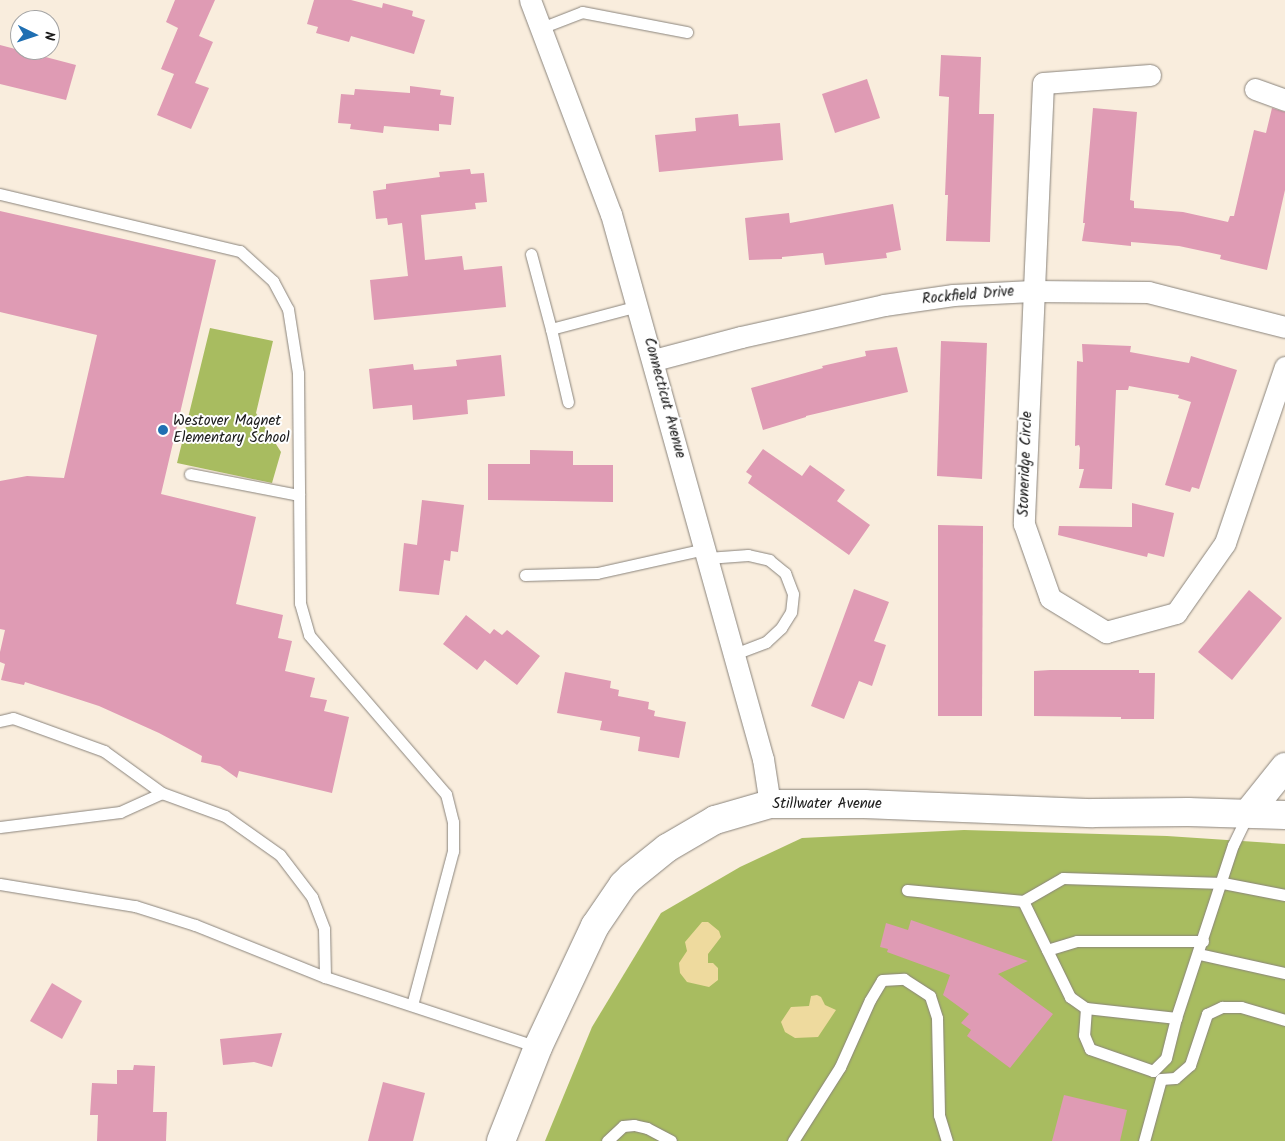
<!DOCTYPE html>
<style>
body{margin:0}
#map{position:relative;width:1285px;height:1141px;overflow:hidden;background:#f9eddd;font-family:Kalam,sans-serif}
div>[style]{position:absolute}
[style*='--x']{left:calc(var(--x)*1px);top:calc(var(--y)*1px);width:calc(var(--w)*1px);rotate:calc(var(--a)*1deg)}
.green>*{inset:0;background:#a8bc60}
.sand>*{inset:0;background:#eeda9e}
.building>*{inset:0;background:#df9bb4}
.roads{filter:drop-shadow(0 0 1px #8a847c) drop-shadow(0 0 1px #8a847c)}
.lane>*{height:11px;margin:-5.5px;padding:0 5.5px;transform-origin:5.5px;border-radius:5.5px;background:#fff}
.street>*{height:21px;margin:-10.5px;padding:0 10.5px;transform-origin:10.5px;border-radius:10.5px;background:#fff}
.secondary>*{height:28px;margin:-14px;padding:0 14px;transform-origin:14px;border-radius:14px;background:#fff}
.dots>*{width:14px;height:14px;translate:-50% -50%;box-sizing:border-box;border:2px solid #fff;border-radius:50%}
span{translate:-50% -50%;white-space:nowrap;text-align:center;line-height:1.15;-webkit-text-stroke:4px #fff;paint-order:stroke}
.street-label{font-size:15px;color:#1c1c1c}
.poi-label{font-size:15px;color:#1c1c1c}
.left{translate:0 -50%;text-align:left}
.north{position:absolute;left:10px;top:10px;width:50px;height:50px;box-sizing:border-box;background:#fff;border:1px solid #a4a4a4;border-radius:50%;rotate:94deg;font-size:14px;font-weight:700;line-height:20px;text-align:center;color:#1c1c1c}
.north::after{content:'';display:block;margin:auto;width:18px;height:22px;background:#1f6fb2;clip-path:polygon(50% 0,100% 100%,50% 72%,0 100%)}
</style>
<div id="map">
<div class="green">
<div style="clip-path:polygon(210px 328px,273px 341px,256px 413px,281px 452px,272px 483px,177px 463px)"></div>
<div style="clip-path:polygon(964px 830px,1167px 836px,1285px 844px,1285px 1141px,545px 1141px,592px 1027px,661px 913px,740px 867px,802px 838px)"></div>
</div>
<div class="sand">
<div style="clip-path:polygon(702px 922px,708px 922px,719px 931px,721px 937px,708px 954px,708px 963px,713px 963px,718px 968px,718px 980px,709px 987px,687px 982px,680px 973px,679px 963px,687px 951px,685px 942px)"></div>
<div style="clip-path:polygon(817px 995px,821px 997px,825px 1005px,836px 1010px,818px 1037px,795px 1038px,785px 1032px,781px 1022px,791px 1007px,809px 1006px,811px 996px)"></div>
</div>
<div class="building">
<div style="clip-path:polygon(175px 0,215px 0,199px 36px,213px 42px,195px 83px,209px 88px,191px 129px,157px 115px,174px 74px,161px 69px,178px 28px,166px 22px)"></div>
<div style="clip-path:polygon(314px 0,351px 0,382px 8px,383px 3px,413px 11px,412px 16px,425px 20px,414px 54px,351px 36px,349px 42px,316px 33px,318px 27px,307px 24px)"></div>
<div style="clip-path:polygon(0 45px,76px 65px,66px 100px,0 84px)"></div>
<div style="clip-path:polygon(941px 55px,981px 57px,979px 114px,994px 114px,990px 242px,946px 241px,948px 195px,945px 195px,949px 97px,939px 96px)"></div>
<div style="clip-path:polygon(867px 79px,880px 118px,835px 133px,822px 94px)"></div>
<div style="clip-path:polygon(410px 86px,441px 90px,440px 95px,454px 97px,451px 125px,439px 124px,439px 131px,384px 126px,383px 133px,350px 129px,351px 124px,338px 123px,341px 94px,354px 95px,355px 89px,410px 93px)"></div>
<div style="clip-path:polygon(1093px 108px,1137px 112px,1130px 200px,1134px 201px,1134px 208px,1183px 212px,1228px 222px,1230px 216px,1234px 216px,1254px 130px,1266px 133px,1272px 108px,1285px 112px,1285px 190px,1267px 270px,1220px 259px,1221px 255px,1179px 246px,1131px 242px,1131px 246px,1082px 241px,1085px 223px,1083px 223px)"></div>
<div style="clip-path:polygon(738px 114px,739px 126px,780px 123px,783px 160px,659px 172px,655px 135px,696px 131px,695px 118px)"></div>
<div style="clip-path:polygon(470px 169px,471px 174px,484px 173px,487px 202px,475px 203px,476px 209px,421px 215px,425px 260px,462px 256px,464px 270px,502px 266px,506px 307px,374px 320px,370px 280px,408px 276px,402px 223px,388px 225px,387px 218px,376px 219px,373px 191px,386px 189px,386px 184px,440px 177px,439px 172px)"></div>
<div style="clip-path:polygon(893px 204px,901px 250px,886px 253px,887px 258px,825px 265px,823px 253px,782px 257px,782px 259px,749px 260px,745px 218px,789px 213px,790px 223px)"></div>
<div style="clip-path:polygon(0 211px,216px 260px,161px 494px,256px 517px,236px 604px,283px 615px,278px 638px,292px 641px,285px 671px,315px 678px,310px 697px,327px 700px,324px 711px,349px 717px,332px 793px,239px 771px,237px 778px,220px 766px,201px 762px,202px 756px,159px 733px,99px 706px,25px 682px,24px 685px,1px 680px,5px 664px,0 662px,0 652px,5px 630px,0 629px,0 481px,27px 476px,64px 478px,97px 335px,0 312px)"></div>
<div style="clip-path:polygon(941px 341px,987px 343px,982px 479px,937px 476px)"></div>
<div style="clip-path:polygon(1082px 344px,1131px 346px,1130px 352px,1189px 363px,1191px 356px,1237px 370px,1199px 489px,1192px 487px,1190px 492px,1165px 485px,1191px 402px,1178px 398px,1179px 395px,1129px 386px,1128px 390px,1116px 390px,1112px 489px,1079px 488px,1084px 469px,1079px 469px,1080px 448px,1079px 445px,1075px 446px,1077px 361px,1083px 362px)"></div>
<div style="clip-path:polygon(897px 347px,908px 392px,806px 416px,806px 417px,763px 430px,751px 388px,823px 368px,822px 366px,866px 356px,865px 351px)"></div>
<div style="clip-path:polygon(501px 355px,505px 396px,467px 400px,468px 414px,413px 420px,412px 405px,373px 409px,369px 369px,413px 364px,414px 370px,457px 366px,456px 360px)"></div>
<div style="clip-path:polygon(763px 449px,802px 476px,810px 465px,845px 490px,837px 501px,870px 525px,849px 555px,748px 483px,752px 476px,746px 472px)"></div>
<div style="clip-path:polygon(530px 450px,573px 451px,573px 465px,613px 465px,613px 502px,488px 500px,488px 464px,530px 464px)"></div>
<div style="clip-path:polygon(422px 500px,464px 505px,458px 552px,451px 551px,450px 561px,444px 560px,439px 595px,399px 591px,404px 543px,417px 545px)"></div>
<div style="clip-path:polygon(1132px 503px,1174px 513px,1164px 557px,1148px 553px,1147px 557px,1058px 535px,1059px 526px,1132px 527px)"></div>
<div style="clip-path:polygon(938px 525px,983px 526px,982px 716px,938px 716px)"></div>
<div style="clip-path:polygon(854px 589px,889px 602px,874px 641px,886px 645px,872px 686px,859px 681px,844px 719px,811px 706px)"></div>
<div style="clip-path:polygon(1249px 590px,1282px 618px,1232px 680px,1198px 652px)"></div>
<div style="clip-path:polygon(466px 615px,490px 634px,494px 629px,502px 635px,507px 630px,540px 656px,517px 685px,485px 660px,477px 670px,443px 644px)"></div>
<div style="clip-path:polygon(1050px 670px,1139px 670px,1139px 673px,1155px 673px,1154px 719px,1121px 719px,1121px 717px,1034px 716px,1034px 671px)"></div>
<div style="clip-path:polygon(565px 672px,611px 681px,610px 688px,619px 690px,618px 696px,649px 702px,648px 709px,655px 711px,654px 716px,686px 722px,679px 758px,638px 751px,640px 737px,600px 730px,602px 721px,557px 713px)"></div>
<div style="clip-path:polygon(911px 920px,1028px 961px,998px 974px,1053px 1014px,1010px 1068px,967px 1036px,971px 1030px,961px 1023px,969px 1014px,943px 995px,950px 975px,887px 952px,888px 949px,880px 947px,886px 923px,908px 930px)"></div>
<div style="clip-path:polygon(52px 983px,82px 1001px,62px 1039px,30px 1021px)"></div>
<div style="clip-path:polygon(282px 1033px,272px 1067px,254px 1062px,223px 1065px,220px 1039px)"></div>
<div style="clip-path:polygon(134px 1065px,155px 1066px,153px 1112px,167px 1112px,166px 1141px,97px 1141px,98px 1115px,90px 1115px,92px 1083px,117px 1084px,117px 1070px,133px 1070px)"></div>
<div style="clip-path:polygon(383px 1082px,425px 1093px,413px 1141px,368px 1141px)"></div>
<div style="clip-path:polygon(1064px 1095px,1127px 1110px,1120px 1141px,1052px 1141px)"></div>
</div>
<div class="roads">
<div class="lane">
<div style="--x:541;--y:28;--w:44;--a:-21.3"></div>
<div style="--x:582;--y:12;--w:107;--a:10.8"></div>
<div style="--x:0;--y:194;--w:247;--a:13.4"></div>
<div style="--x:240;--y:251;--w:45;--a:42.3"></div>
<div style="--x:273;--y:281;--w:32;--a:62"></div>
<div style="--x:288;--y:309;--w:65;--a:81.1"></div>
<div style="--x:298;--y:373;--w:230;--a:89.5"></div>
<div style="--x:300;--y:603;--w:33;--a:74"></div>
<div style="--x:309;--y:635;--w:210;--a:49.3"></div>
<div style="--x:446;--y:794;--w:29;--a:76"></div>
<div style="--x:453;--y:822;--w:29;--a:90"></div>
<div style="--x:453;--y:851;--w:159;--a:104.9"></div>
<div style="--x:531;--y:254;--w:78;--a:75.1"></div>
<div style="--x:551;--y:329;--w:75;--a:76.9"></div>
<div style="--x:551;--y:329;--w:90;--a:-14.8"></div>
<div style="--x:190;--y:474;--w:111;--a:10.9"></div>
<div style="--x:707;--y:558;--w:41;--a:-4.2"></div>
<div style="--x:748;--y:555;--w:22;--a:13"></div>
<div style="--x:769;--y:560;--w:21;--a:39"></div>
<div style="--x:785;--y:573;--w:22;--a:69"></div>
<div style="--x:793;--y:594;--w:18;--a:96"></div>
<div style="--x:791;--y:612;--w:19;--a:122"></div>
<div style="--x:781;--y:628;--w:21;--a:137"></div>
<div style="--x:766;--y:642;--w:34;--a:159"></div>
<div style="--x:525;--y:575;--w:72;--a:-1.6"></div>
<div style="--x:597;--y:573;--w:111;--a:-12.5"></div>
<div style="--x:0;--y:721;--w:13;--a:-13"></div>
<div style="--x:13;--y:718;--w:97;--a:19.9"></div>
<div style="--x:104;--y:751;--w:72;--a:35.9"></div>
<div style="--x:162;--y:793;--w:67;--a:20.1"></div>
<div style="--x:225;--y:816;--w:67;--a:35.3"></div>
<div style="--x:280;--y:855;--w:53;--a:52.7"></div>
<div style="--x:312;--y:897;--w:34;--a:69"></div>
<div style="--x:324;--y:929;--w:48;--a:88.8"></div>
<div style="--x:0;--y:827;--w:121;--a:-7.1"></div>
<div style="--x:120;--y:812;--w:46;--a:-24.3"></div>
<div style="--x:0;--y:884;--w:137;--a:9.3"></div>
<div style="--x:135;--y:906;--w:63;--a:17.6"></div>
<div style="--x:195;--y:925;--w:140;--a:21.8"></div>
<div style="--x:325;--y:977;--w:224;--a:18.2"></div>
<div style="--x:907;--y:890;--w:117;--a:5.4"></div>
<div style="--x:1023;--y:901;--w:46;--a:-29.9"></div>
<div style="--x:1063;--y:878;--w:160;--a:1.8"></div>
<div style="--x:1223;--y:883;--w:63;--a:11"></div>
<div style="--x:1023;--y:901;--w:107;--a:63.9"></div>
<div style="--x:1070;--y:997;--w:19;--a:35"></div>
<div style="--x:1086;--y:1008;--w:91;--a:6.3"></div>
<div style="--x:1176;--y:1018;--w:182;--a:-71.8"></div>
<div style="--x:1233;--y:845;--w:34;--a:-64"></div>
<div style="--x:1047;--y:950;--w:31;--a:-17"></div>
<div style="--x:1077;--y:941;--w:126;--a:0"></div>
<div style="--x:1199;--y:954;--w:88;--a:12.5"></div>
<div style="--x:1086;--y:1008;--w:27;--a:94"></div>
<div style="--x:1084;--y:1035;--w:15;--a:67"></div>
<div style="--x:1090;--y:1049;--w:67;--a:19.2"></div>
<div style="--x:1153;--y:1071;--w:18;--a:-45"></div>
<div style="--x:1166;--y:1058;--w:41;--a:-76"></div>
<div style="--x:607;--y:1141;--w:22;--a:-43"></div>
<div style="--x:623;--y:1126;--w:11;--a:-5"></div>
<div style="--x:634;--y:1125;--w:13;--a:13"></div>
<div style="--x:647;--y:1128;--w:27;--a:28"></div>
<div style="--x:793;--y:1141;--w:88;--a:-57.6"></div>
<div style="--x:840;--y:1067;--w:73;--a:-65.9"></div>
<div style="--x:870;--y:1000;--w:23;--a:-59"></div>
<div style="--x:882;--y:980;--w:22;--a:-3"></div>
<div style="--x:904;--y:979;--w:31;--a:33"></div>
<div style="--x:930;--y:996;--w:23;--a:72"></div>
<div style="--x:937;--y:1018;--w:97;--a:88.8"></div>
<div style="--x:939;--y:1115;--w:27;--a:73"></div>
<div style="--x:1144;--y:1141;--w:64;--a:-74.7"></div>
<div style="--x:1161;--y:1079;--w:14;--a:-4"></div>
<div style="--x:1175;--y:1078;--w:20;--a:-41"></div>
<div style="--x:1190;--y:1065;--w:54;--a:-71.6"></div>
<div style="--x:1207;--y:1014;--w:17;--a:-25"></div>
<div style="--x:1222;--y:1007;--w:19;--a:0"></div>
<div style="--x:1241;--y:1007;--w:46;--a:16.5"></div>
</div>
<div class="street">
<div style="--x:530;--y:0;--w:229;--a:69.3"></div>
<div style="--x:611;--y:214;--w:566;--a:74.42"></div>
<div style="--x:763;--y:759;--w:46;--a:81.2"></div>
<div style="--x:1150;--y:75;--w:107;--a:175.7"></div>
<div style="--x:1043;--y:83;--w:441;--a:92.5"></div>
<div style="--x:1024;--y:524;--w:78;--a:70.6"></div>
<div style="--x:1050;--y:598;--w:66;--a:31.3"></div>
<div style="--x:1106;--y:632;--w:73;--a:-15.2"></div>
<div style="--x:1176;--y:613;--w:85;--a:-55"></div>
<div style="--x:1225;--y:543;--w:186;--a:-71.2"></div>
<div style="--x:1255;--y:89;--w:32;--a:20"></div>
<div style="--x:654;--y:360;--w:90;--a:-14.8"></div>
<div style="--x:741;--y:337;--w:147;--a:-12.6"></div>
<div style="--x:884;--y:305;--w:70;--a:-8.2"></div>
<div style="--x:953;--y:295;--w:79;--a:-2.9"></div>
<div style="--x:1032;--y:291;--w:116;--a:0.5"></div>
<div style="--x:1148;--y:292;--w:141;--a:14.3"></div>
</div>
<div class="secondary">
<div style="--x:1248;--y:813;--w:59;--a:-51.2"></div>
<div style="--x:501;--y:1141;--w:101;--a:-68.5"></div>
<div style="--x:538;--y:1047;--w:134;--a:-64.8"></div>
<div style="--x:595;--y:926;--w:50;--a:-55.7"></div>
<div style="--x:623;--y:885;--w:11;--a:-45"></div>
<div style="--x:631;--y:877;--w:46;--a:-38.9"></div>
<div style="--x:667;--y:848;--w:56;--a:-30.3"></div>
<div style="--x:715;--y:820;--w:57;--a:-16.2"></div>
<div style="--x:770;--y:804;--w:94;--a:0"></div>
<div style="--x:864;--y:804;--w:229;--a:2.3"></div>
<div style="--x:1093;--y:813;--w:95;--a:-0.6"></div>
<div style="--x:1188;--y:812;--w:97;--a:1.8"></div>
</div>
</div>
<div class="dots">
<div style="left:163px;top:430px;background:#1f6fb2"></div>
</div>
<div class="street-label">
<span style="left:968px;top:296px;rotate:-5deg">Rockfield Drive</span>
<span style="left:664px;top:398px;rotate:75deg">Connecticut Avenue</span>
<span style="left:1026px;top:464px;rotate:-88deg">Stoneridge Circle</span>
<span style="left:827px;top:805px">Stillwater Avenue</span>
</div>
<div class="poi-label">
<span class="left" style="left:173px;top:430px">Westover Magnet<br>Elementary School</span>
</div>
<div class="north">N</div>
</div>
